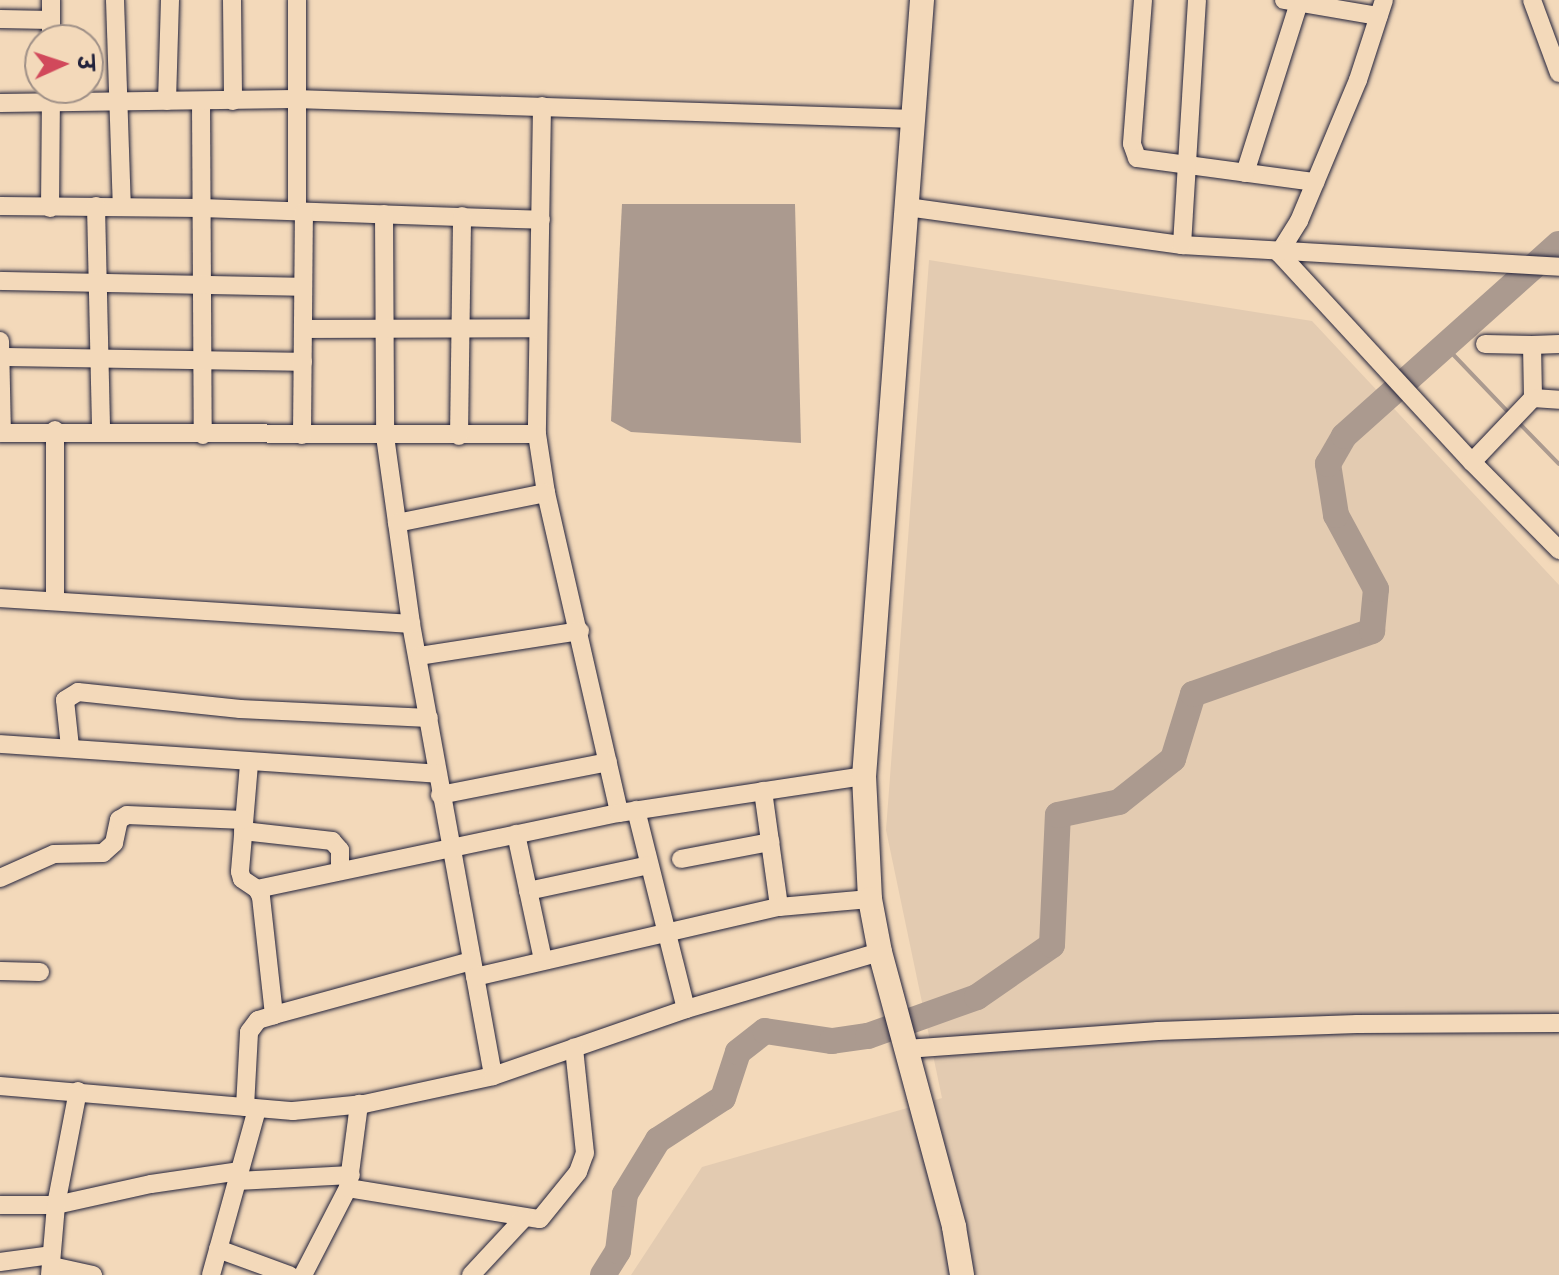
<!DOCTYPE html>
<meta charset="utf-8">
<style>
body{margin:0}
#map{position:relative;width:1559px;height:1275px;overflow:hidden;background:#f3d9ba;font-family:Delius,"Playpen Sans Deva",sans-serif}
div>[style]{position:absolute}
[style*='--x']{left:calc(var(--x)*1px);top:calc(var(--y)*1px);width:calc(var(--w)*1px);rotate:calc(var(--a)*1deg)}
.built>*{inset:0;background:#e3cbb1}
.water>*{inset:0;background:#ab9a8f}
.stream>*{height:4px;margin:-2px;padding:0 2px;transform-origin:2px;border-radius:2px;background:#ab9a8f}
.river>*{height:26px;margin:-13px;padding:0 13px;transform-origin:13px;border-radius:13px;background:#ab9a8f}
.roads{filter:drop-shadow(0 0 2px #22223b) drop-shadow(0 0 2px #22223b)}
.street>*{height:18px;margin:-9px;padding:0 9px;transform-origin:9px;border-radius:9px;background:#f3d9ba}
.secondary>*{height:24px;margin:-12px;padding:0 12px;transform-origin:12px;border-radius:12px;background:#f3d9ba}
span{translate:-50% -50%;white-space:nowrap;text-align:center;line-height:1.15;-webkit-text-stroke:6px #f3d9ba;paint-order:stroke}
.north{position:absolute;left:24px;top:24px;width:80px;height:80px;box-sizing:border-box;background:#f3d9ba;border:2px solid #9f9087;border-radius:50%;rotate:87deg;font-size:22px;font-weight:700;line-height:32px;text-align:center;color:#22223b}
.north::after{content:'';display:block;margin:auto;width:28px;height:36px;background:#d1495b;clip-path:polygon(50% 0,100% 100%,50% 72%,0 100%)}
</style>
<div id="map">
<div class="built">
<div style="clip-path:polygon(929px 260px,1312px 321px,1559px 585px,1559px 1275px,631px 1275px,702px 1167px,942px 1098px,886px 830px)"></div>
</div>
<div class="water">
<div style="clip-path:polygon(622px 204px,795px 204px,801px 443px,631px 432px,611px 421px)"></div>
</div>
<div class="stream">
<div style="--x:1445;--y:346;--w:94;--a:46.3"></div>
<div style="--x:1519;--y:423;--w:57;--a:45.7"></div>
</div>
<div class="river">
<div style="--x:603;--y:1275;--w:28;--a:-58"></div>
<div style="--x:618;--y:1251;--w:57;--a:-83"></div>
<div style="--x:625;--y:1194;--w:63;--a:-58.6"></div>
<div style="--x:658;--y:1140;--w:77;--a:-32.9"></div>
<div style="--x:723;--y:1098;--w:48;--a:-71.9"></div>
<div style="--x:738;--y:1052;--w:34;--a:-38"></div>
<div style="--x:765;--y:1031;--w:68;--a:8.5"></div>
<div style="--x:832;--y:1041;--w:36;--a:-8"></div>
<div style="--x:868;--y:1036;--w:116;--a:-19.7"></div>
<div style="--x:977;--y:997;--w:91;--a:-34.7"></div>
<div style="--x:1052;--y:945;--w:130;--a:-87.4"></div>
<div style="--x:1058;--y:815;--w:62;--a:-12"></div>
<div style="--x:1119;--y:802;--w:69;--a:-38.5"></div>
<div style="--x:1173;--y:759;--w:68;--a:-72.9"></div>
<div style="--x:1193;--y:694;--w:190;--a:-19.4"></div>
<div style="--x:1372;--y:631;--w:42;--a:-84.6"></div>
<div style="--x:1376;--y:589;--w:84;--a:-118.4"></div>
<div style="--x:1336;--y:515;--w:52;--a:-98.9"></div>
<div style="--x:1328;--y:464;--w:32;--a:-60"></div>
<div style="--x:1344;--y:436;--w:288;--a:-41.8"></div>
</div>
<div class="roads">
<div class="street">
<div style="--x:115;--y:0;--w:207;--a:88.1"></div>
<div style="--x:232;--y:0;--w:101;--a:89.4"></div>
<div style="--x:1143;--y:0;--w:144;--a:94.4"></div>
<div style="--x:1132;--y:144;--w:15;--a:70"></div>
<div style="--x:1137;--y:158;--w:180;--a:7.7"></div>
<div style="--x:1284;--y:0;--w:96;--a:9.6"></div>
<div style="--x:1384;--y:0;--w:84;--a:108"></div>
<div style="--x:1358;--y:80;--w:153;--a:112.7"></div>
<div style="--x:1299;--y:221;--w:38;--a:122"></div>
<div style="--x:1279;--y:253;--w:284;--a:47.3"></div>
<div style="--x:1472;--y:462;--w:124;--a:45.3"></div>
<div style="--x:1532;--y:0;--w:78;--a:69.7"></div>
<div style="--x:0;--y:19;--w:51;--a:1.1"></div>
<div style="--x:51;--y:40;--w:40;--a:-90"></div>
<div style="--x:167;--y:101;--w:101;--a:-88.3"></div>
<div style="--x:201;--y:102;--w:333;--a:89.7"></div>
<div style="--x:0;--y:103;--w:295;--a:-0.8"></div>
<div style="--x:295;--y:99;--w:620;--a:1.85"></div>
<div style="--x:542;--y:106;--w:328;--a:90.9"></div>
<div style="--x:537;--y:434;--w:60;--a:81.3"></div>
<div style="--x:546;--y:493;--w:328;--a:77.1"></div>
<div style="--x:1245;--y:173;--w:178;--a:-72.4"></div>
<div style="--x:0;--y:206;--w:201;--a:0.6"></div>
<div style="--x:201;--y:208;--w:340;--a:2"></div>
<div style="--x:96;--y:206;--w:226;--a:88.7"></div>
<div style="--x:907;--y:207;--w:278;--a:7.9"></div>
<div style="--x:1182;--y:245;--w:378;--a:3.3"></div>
<div style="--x:50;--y:208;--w:120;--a:-89.5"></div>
<div style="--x:297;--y:211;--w:211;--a:-90"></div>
<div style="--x:384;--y:214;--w:222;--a:89.7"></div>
<div style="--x:385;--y:436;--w:190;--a:82.1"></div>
<div style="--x:411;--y:624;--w:459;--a:79.7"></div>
<div style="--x:1182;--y:245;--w:245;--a:-86.5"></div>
<div style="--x:0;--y:281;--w:303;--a:1.1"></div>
<div style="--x:303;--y:329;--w:233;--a:-0.2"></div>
<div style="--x:0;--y:341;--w:92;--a:88.8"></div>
<div style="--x:1485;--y:344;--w:47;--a:1.2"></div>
<div style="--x:1559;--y:344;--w:27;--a:178"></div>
<div style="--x:1532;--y:345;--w:53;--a:88.9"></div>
<div style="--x:1533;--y:398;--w:26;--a:4"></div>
<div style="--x:0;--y:357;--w:303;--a:0.9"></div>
<div style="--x:55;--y:430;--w:170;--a:90"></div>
<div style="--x:0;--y:433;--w:537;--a:0.11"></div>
<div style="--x:302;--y:435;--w:223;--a:-89.5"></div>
<div style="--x:459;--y:436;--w:220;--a:-89.2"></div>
<div style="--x:1472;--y:462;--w:88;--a:-46.4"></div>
<div style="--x:397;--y:523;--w:152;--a:-11.4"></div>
<div style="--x:0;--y:598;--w:412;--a:3.6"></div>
<div style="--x:419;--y:656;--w:163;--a:-8.8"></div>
<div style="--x:0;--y:744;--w:437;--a:3.9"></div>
<div style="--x:70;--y:747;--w:47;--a:-96.1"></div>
<div style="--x:65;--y:700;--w:15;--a:-32"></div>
<div style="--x:78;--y:692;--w:163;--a:6"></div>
<div style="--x:240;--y:709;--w:189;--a:2.7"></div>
<div style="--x:249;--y:764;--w:108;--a:94.8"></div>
<div style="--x:240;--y:872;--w:7;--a:74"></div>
<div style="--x:242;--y:879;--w:18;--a:34"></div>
<div style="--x:257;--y:889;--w:9;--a:63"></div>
<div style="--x:261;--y:897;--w:119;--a:83.7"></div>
<div style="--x:274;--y:1015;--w:205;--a:-15.3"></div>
<div style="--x:763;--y:791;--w:117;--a:82.1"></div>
<div style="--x:440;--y:795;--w:171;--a:-11.1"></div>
<div style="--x:636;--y:810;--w:205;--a:75.9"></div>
<div style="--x:243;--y:831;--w:90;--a:6.4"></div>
<div style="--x:332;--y:841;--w:12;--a:48"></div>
<div style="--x:340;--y:850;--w:20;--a:90"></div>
<div style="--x:516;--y:834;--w:129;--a:77.9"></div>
<div style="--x:681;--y:859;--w:91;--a:-10.8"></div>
<div style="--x:0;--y:878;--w:59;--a:-24"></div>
<div style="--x:54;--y:854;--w:49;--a:-1.2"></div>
<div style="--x:103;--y:853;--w:15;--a:-42"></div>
<div style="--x:114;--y:843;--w:24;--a:-78"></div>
<div style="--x:119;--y:820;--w:9;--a:-32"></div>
<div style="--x:127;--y:815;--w:117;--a:2.4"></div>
<div style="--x:257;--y:889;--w:370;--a:-11.9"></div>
<div style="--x:619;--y:813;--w:248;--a:-8.6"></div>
<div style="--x:528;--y:891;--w:124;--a:-12.1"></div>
<div style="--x:0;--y:971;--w:40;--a:1.4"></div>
<div style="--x:475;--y:977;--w:312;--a:-13"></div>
<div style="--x:779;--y:907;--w:91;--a:-5"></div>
<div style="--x:906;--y:1049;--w:253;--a:-4.1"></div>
<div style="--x:1158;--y:1031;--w:199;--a:-2"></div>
<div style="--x:1357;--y:1024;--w:202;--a:-0.3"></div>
<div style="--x:0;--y:1086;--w:294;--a:4.9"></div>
<div style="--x:293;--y:1111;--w:71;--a:-5.6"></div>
<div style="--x:364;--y:1104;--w:132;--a:-12.2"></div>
<div style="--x:493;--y:1076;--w:204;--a:-19.1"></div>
<div style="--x:686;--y:1009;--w:202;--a:-16.4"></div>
<div style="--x:245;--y:1107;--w:75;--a:-86.9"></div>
<div style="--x:249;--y:1032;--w:15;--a:-53"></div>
<div style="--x:258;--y:1020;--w:17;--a:-17"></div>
<div style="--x:237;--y:1181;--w:114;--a:-3"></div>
<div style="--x:348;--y:1188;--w:194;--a:9.2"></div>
<div style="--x:540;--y:1219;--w:60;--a:-51"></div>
<div style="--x:578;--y:1172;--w:20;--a:-70"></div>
<div style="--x:585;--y:1153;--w:106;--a:-96"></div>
<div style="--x:0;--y:1205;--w:56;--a:0"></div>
<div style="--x:56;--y:1205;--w:97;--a:-12.5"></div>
<div style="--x:151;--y:1184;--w:90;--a:-8.3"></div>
<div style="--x:218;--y:1249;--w:76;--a:20.1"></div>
<div style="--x:0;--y:1262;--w:51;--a:-7.8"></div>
<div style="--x:52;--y:1266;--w:42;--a:12.4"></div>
<div style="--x:50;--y:1275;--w:70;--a:-85.1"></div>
<div style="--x:56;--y:1205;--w:116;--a:-79.1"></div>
<div style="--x:211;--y:1275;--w:172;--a:-74.5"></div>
<div style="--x:303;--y:1275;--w:98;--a:-62.7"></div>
<div style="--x:348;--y:1188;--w:85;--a:-82.5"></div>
<div style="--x:471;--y:1275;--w:78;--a:-47.1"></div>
</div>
<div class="secondary">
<div style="--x:922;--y:0;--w:778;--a:94.27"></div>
<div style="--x:864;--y:776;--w:123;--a:87.2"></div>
<div style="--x:870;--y:899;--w:54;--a:79.3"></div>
<div style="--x:880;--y:952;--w:285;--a:74.9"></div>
<div style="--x:954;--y:1227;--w:49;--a:80.5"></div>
</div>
</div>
<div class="north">उ</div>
</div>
